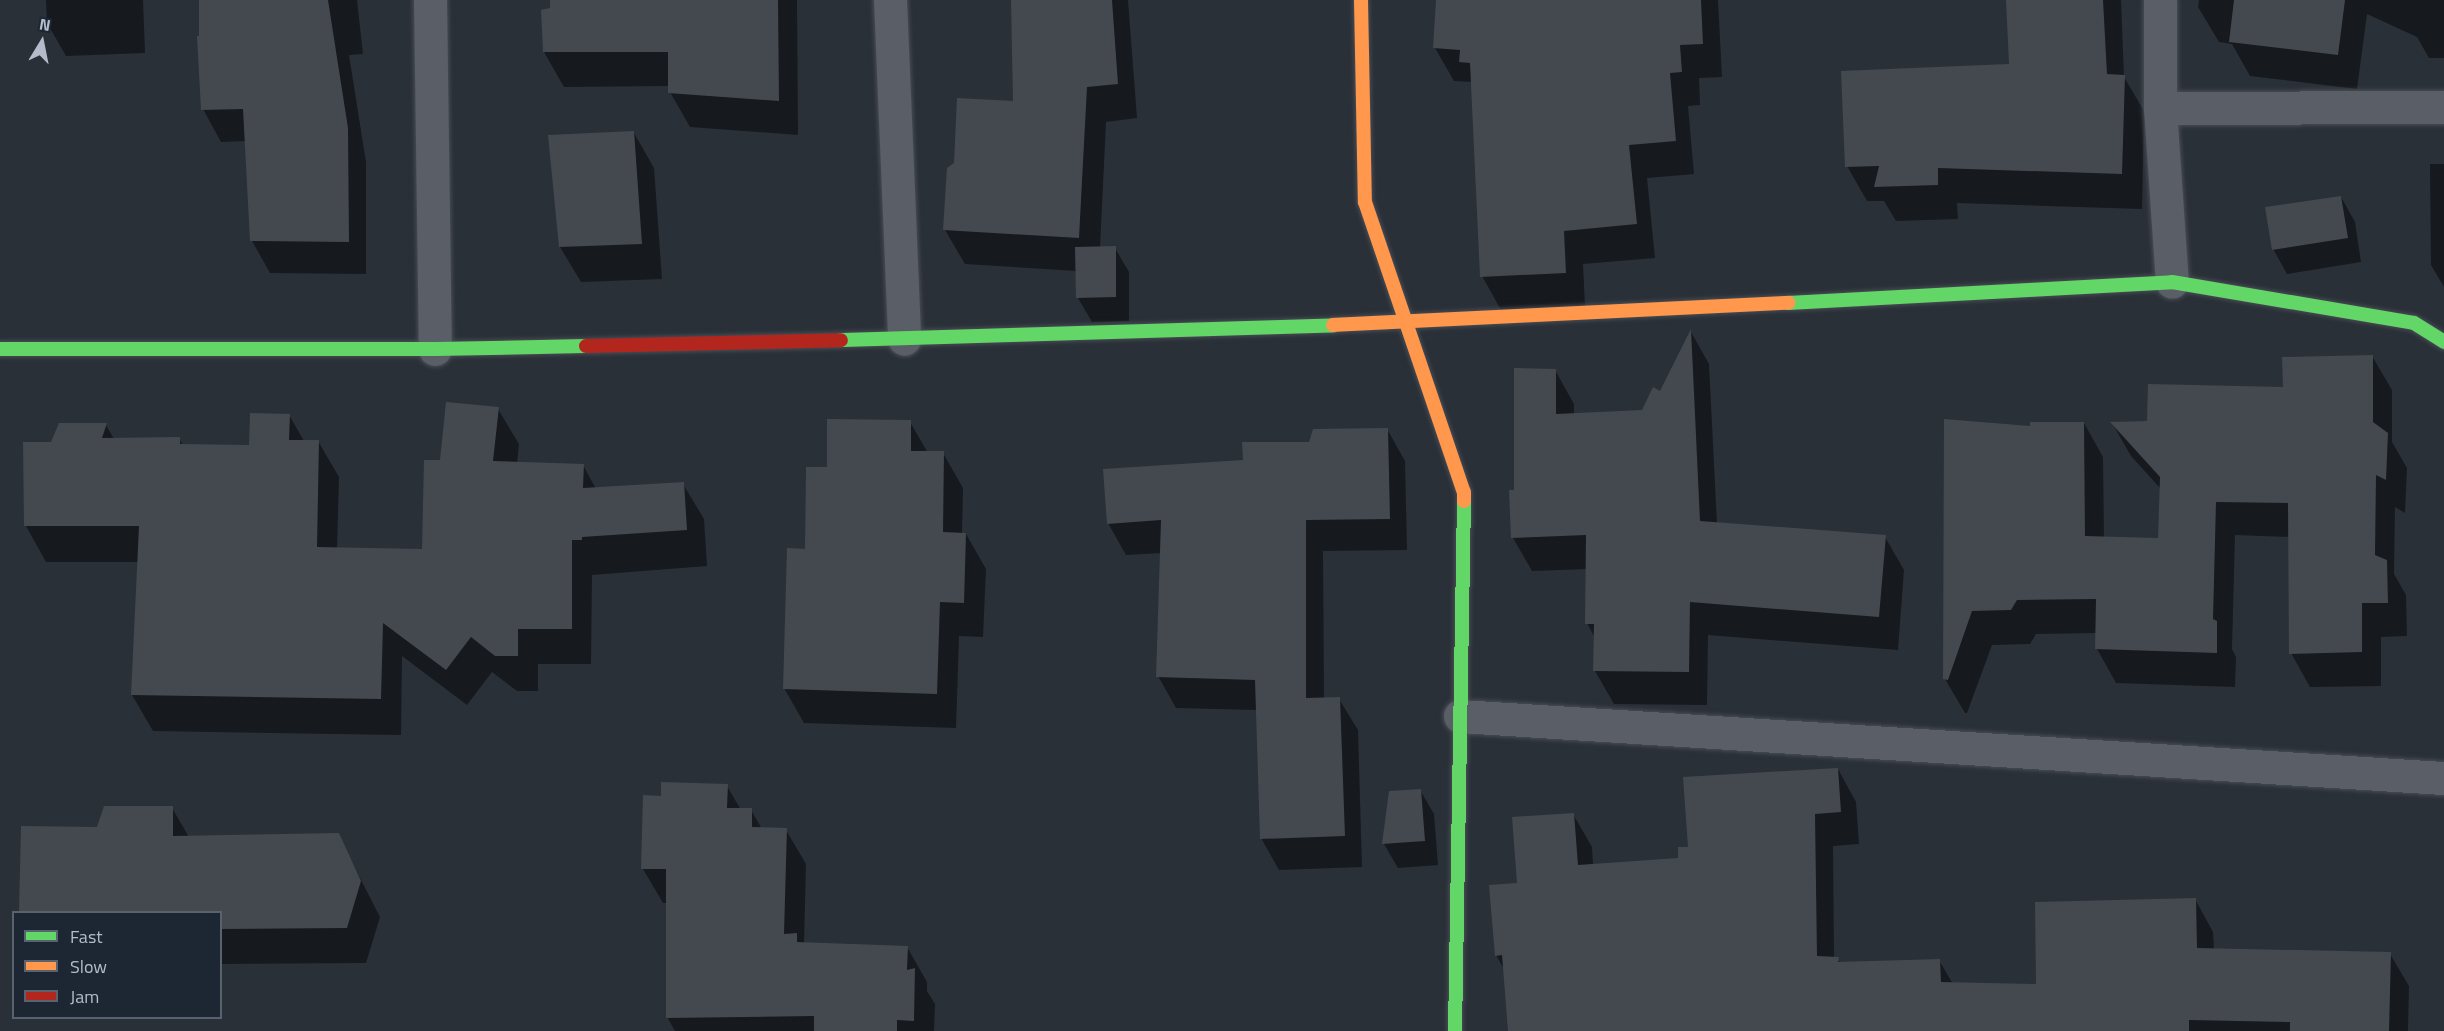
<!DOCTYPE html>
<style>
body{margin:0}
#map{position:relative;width:2444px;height:1031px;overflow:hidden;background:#2a3038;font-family:"Titillium Web",sans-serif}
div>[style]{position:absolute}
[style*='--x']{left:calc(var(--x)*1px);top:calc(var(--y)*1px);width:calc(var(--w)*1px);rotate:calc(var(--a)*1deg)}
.shadow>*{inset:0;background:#0007}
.building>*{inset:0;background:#444950}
.roads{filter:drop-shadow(0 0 2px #484c53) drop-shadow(0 0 2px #484c53)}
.street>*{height:33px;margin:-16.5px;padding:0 16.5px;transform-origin:16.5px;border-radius:16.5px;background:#5a5e66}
.fast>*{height:14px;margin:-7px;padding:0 7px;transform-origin:7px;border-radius:7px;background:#63d668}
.slow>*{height:14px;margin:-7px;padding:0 7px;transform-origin:7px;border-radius:7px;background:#ff974d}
.jam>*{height:14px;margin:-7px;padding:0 7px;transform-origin:7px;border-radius:7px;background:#b3261e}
span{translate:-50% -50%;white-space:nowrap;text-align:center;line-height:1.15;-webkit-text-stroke:4.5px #1d2633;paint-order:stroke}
.legend{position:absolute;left:12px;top:911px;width:210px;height:108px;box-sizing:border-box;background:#1d2633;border:2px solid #59626f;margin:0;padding:8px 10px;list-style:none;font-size:18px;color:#b4bcc9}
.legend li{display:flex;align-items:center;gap:12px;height:30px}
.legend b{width:30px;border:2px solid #59626f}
.north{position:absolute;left:12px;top:12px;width:60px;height:60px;-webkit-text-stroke:4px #1d2633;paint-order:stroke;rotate:10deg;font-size:16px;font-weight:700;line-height:24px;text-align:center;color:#b4bcc9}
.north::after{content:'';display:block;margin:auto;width:21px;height:27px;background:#b4bcc9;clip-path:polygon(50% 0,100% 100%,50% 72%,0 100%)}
</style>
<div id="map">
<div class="shadow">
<div style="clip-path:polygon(46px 0,143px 0,145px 53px,66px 56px,47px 23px)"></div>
<div style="clip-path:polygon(201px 0,357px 0,363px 54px,349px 55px,366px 162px,366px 274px,270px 273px,252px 241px,246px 141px,221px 142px,203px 109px)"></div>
<div style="clip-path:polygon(552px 0,797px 0,798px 135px,690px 127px,670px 92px,670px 86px,564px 87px,544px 52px)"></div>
<div style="clip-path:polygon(1012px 0,1128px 0,1137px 118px,1106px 122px,1100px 248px,1115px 248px,1129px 272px,1129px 321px,1092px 322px,1078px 298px,1077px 271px,965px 264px,945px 230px,1014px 103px)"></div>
<div style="clip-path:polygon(1437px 0,1718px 0,1722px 77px,1699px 78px,1700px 105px,1688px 106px,1694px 174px,1647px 178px,1655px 258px,1583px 264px,1585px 306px,1501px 310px,1482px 276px,1473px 82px,1454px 81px,1435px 48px)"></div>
<div style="clip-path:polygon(2008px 0,2121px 0,2124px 77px,2144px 111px,2142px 209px,1957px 203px,1958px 219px,1896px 221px,1884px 201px,1867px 201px,1847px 166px,2010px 66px)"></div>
<div style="clip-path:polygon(2199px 0,2444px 0,2444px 58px,2429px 58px,2417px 37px,2367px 14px,2357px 89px,2250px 76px,2232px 44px,2219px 42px,2198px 7px)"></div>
<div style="clip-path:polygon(634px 133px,654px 168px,662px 279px,581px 282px,560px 247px)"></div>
<div style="clip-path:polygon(2430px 164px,2444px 164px,2444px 287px,2431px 265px)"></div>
<div style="clip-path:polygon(2341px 197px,2355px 222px,2361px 262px,2287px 274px,2273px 249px)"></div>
<div style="clip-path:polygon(1691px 332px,1709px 364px,1717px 524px,1885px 537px,1904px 570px,1898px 650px,1708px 635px,1707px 705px,1614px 704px,1595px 671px,1595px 638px,1587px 623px,1588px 569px,1532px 571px,1513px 538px,1516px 492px,1555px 370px,1574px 404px,1574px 415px,1643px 412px,1661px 393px)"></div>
<div style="clip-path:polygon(2372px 356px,2392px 390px,2392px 442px,2407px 468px,2405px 513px,2395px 507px,2394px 574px,2406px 595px,2407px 636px,2381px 637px,2381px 686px,2310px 687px,2291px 653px,2290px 537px,2235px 535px,2232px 649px,2236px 657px,2235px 687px,2116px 683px,2097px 649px,2097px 633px,2036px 634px,2030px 644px,1992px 645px,1967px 713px,1965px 713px,1945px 679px,2032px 427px,2084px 423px,2103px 457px,2104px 538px,2160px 540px,2161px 489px,2131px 456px,2112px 423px,2148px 423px,2284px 389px)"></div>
<div style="clip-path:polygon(498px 409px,519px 444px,517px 464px,583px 465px,596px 489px,683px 484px,704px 519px,707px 566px,592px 575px,591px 664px,538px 664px,538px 691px,517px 691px,492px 672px,467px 705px,402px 656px,401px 735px,153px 731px,132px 695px,139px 562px,46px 562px,26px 526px,25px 444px,52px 443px,106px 425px,114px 439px,179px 439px,183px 445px,251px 447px,289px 415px,304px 441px,318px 441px,339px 477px,337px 549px,424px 551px,441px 462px)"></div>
<div style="clip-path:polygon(910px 422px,928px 453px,943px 453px,963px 488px,962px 534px,966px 534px,986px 569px,983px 637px,959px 636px,956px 728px,804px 723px,784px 688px,807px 550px,828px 469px)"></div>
<div style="clip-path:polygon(1387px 429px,1405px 461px,1407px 550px,1323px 551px,1324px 699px,1339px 699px,1358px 730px,1362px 867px,1279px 870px,1261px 838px,1257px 710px,1176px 708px,1158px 676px,1162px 553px,1126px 555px,1108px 523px,1244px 461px,1310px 443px)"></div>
<div style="clip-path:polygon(1838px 769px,1856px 802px,1859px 844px,1833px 846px,1834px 958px,1841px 963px,1939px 960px,1953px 984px,2038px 986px,2195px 899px,2213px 932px,2214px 950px,2390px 954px,2409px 986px,2408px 1031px,1509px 1031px,1505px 971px,1496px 955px,1518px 885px,1573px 814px,1592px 847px,1593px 865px,1680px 859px,1689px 849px)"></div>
<div style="clip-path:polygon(727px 786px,741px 810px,751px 810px,762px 829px,786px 830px,806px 864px,804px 944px,907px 947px,927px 982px,927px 991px,935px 1004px,934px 1031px,675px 1031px,667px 1017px,668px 903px,663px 903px,643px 869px,662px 797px)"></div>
<div style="clip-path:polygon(1420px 790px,1434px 814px,1438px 865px,1398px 868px,1384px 844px,1390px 792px)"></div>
<div style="clip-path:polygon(172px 808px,189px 837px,338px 835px,380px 917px,366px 963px,220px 964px,220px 912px,21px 912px,22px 827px,98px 829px)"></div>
</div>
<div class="building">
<div style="clip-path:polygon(199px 0,328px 0,348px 128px,349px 242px,250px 241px,243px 109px,201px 110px,197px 36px,199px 36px)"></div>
<div style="clip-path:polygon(550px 0,778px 0,779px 101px,668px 93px,668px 52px,543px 52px,541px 10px,550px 8px)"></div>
<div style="clip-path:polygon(1011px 0,1112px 0,1118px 84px,1087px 87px,1079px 238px,943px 230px,947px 168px,954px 163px,957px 98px,1013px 101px)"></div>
<div style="clip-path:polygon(1436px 0,1701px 0,1703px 44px,1680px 45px,1682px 72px,1670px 73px,1676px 141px,1629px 145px,1637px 224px,1564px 231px,1566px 273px,1480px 277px,1470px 63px,1459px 62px,1460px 50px,1433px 48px)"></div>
<div style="clip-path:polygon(2006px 0,2103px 0,2107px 74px,2125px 75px,2122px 174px,1938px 168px,1938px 185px,1874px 187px,1879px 166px,1845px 167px,1841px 71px,2009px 64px)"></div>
<div style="clip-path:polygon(2234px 0,2345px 0,2338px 55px,2229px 42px)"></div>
<div style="clip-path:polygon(634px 131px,642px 244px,559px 247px,548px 135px)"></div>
<div style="clip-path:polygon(2341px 196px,2348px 238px,2272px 250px,2265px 207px)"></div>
<div style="clip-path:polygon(1116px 246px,1116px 297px,1076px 298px,1075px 247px)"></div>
<div style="clip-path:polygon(1691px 329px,1700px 521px,1886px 535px,1879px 617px,1690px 602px,1689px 672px,1593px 671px,1594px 624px,1585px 624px,1586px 535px,1511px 538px,1509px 490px,1514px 490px,1514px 368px,1556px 369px,1556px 414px,1642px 410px,1653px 387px,1660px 391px)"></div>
<div style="clip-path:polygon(2373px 355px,2373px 422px,2388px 433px,2386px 480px,2376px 475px,2375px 555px,2387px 560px,2388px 603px,2362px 603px,2362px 652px,2289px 654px,2288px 503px,2216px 502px,2213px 619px,2217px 621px,2217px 653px,2095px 649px,2096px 599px,2017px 600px,2011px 610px,1972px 611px,1948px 680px,1943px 679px,1944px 419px,2030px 426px,2030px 422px,2084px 422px,2085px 536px,2158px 538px,2160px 477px,2110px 422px,2147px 421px,2148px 384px,2283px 387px,2282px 357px)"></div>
<div style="clip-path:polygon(446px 402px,499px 407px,493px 461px,584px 464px,583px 488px,684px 482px,687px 530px,582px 537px,582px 540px,572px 540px,572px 629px,518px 629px,518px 656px,495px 656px,471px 637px,446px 670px,383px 623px,381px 699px,131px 695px,139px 526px,24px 526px,23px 442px,51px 442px,59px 423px,107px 423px,102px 438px,180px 437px,180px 444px,249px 445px,250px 413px,290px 414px,289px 440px,319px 440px,317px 547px,422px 549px,424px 460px,440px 460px)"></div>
<div style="clip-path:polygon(827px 419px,911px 420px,911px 451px,944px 451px,943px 532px,966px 533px,964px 603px,940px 602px,937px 694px,783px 689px,787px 548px,805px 549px,806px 467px,827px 467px)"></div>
<div style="clip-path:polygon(1388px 428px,1390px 519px,1306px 520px,1306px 698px,1340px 697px,1345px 836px,1260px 839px,1255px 680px,1156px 677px,1161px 520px,1107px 524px,1103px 469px,1243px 460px,1242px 442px,1309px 442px,1313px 429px)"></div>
<div style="clip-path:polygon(1838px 768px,1841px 812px,1815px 814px,1817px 956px,1839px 957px,1838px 962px,1940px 959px,1941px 982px,2036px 984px,2035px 902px,2196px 898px,2197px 948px,2391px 952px,2389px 1031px,2290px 1031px,2290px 1022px,2189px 1020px,2189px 1031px,1508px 1031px,1502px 955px,1495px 956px,1489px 885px,1517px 883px,1512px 817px,1574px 813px,1578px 865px,1678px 858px,1678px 847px,1688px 847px,1683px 777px)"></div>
<div style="clip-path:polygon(661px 782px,728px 784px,727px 808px,752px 808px,752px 827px,787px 828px,784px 934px,797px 933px,797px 942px,908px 946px,907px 970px,915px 968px,914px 1021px,897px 1020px,897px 1031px,814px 1031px,814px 1016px,666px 1018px,666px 869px,641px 869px,643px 795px,661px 796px)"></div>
<div style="clip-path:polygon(1421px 789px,1425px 841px,1382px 844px,1389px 791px)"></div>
<div style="clip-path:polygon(104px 806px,173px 806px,173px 836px,339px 833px,361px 881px,347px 928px,220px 929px,220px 912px,19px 912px,21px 826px,97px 827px)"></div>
</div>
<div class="roads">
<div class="street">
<div style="--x:430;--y:0;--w:349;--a:89.2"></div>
<div style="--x:890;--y:0;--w:339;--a:87.6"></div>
<div style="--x:2160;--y:0;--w:108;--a:90"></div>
<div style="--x:2160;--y:108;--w:174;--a:86.1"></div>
<div style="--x:2160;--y:108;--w:284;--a:-0.2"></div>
<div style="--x:1460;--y:716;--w:986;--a:3.61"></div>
</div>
<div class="fast">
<div style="--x:1788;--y:303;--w:385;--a:-3.1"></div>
<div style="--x:2172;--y:282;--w:245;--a:9.6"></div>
<div style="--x:2414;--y:323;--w:36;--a:32"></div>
<div style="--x:841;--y:340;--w:492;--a:-1.7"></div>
<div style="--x:0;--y:349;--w:435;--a:0"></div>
<div style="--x:435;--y:349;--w:151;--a:-1.1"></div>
<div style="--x:1455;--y:1031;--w:530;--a:-89.03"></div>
</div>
<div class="slow">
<div style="--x:1361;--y:0;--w:202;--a:88.9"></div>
<div style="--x:1365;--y:202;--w:306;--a:71.2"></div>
<div style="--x:1464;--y:492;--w:9;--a:90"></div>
<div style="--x:1333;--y:325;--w:456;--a:-2.8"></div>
</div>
<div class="jam">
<div style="--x:586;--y:346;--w:255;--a:-1.3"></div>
</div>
</div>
<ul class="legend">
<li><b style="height:8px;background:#63d668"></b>Fast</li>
<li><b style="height:8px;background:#ff974d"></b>Slow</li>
<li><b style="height:8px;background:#b3261e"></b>Jam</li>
</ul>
<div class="north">N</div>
</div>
